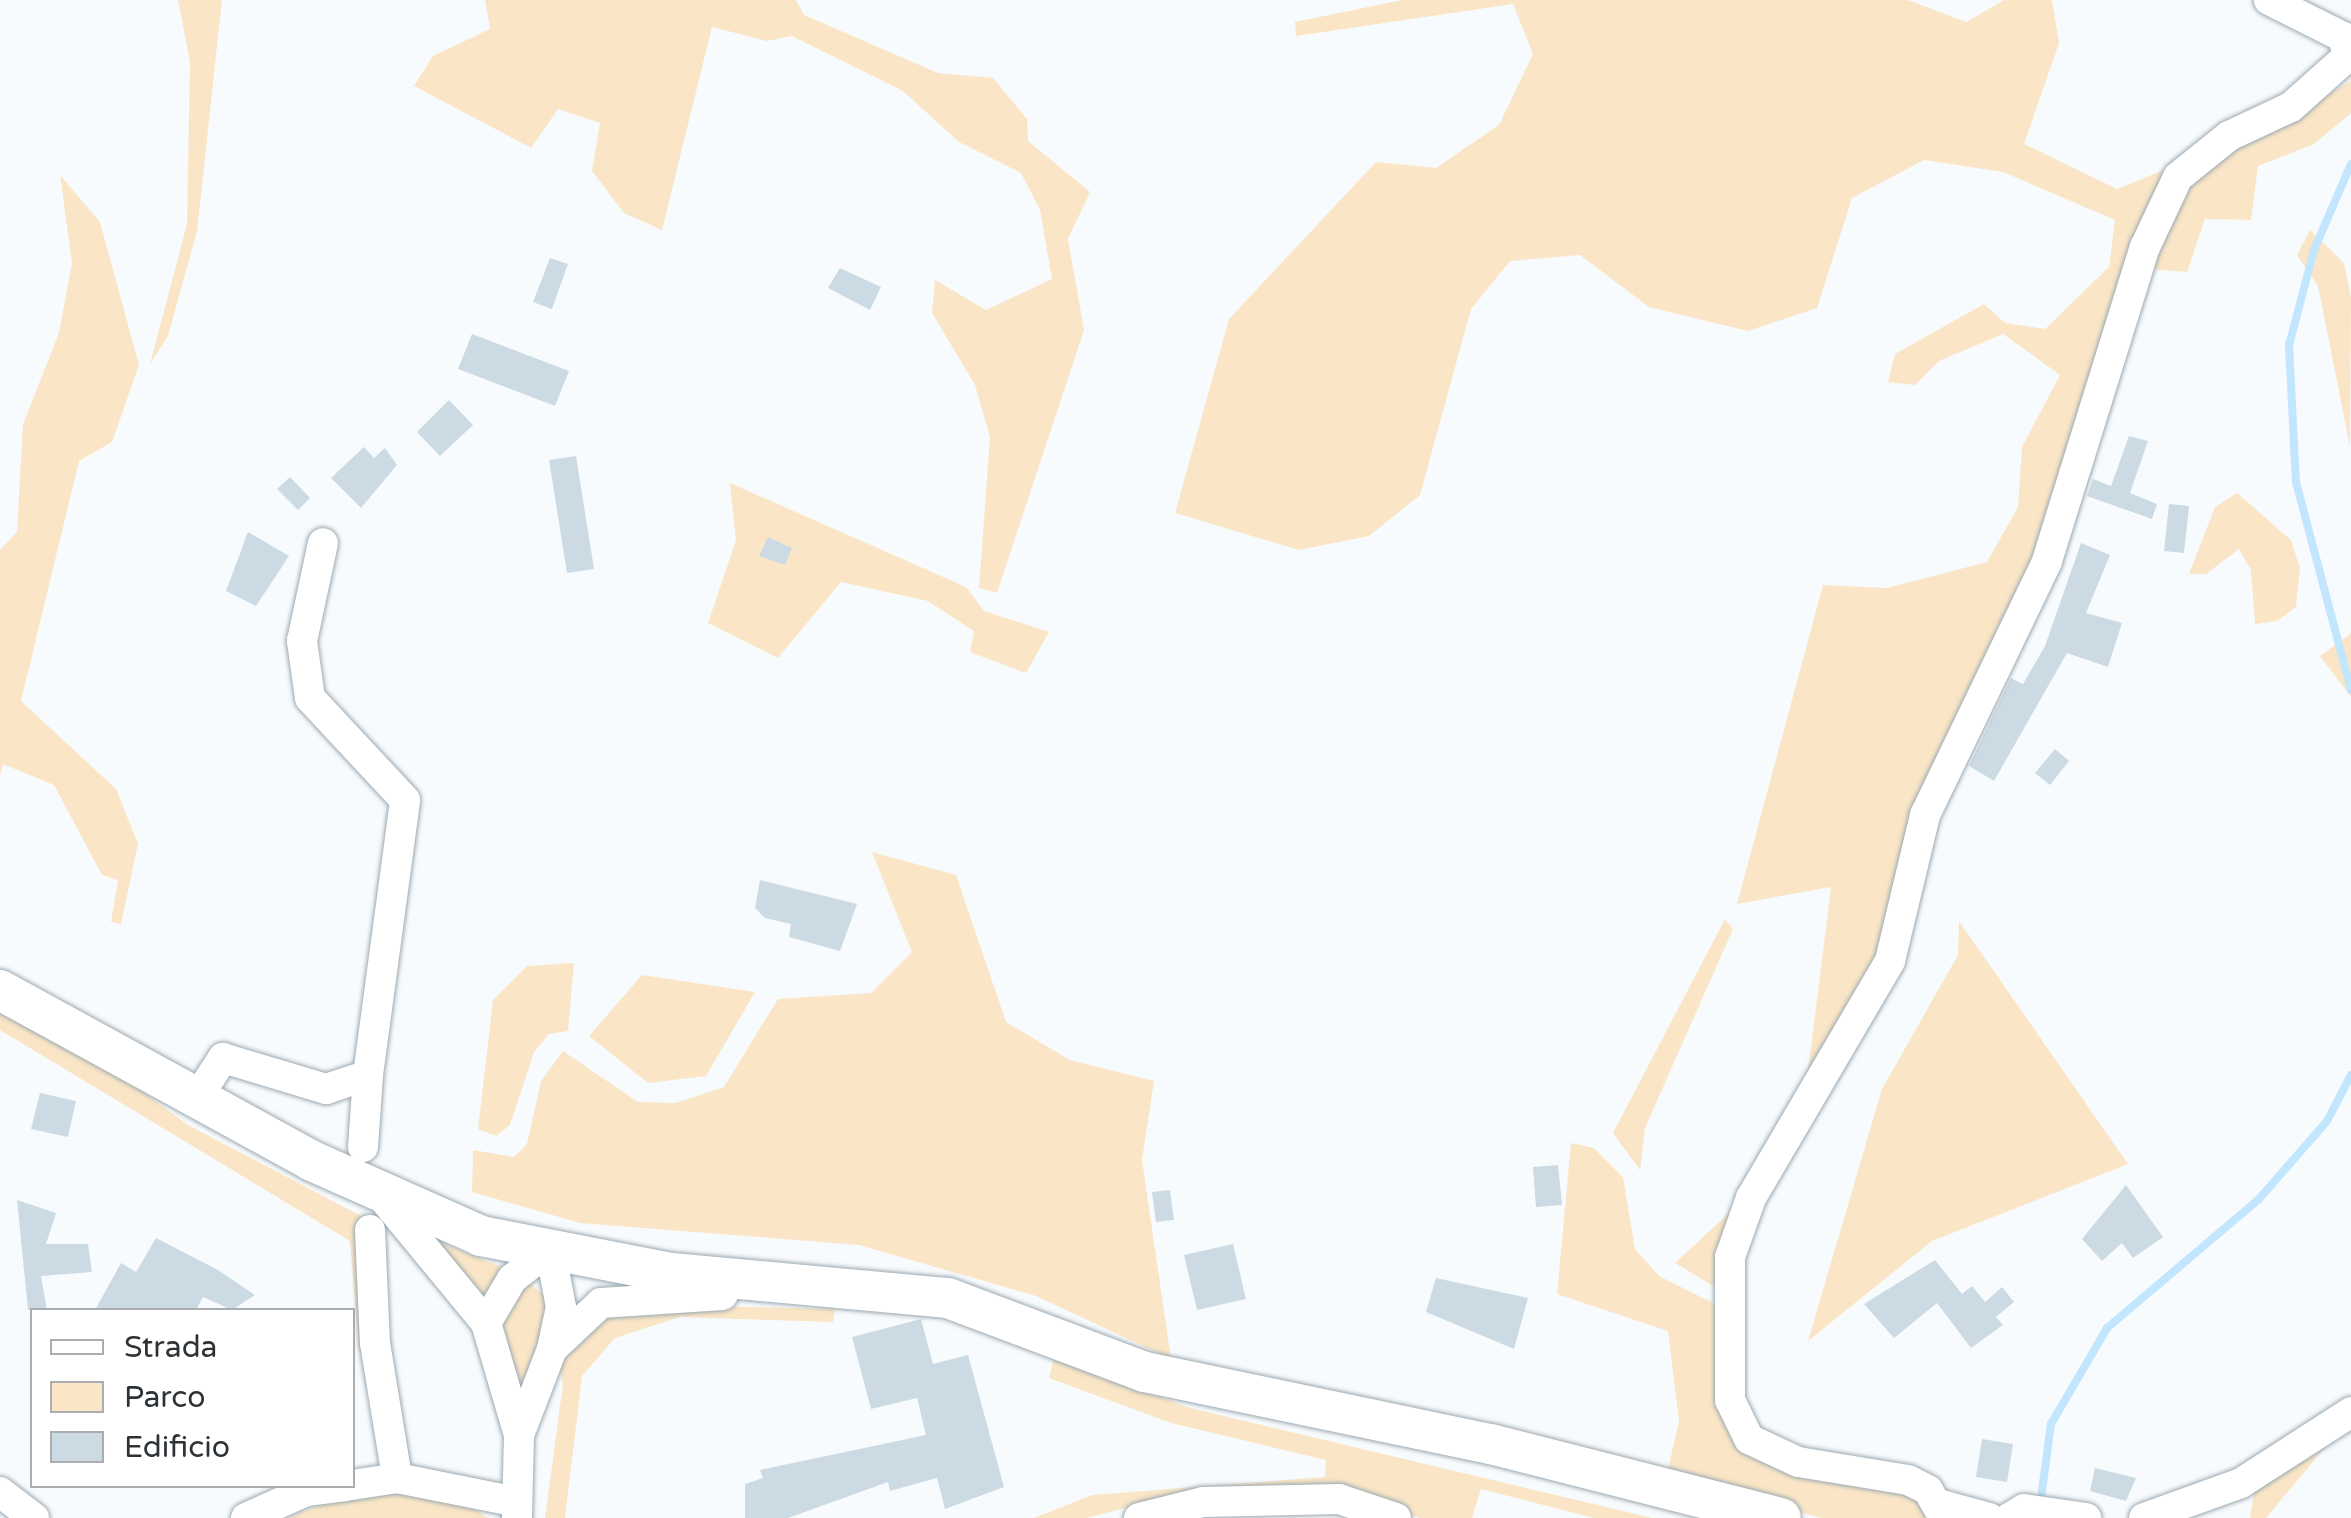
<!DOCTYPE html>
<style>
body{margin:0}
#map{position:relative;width:2351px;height:1518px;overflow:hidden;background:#f8fbfd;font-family:"Varela Round",sans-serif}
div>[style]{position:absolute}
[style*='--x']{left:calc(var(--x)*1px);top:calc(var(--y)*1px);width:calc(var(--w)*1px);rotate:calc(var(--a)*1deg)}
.green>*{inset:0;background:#fae6c6}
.stream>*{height:8px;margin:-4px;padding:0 4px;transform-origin:4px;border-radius:4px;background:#c1e6fe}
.building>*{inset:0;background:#ccdae4}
.roads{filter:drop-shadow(0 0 2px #9ba9b2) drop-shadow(0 0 2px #9ba9b2)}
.minor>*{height:30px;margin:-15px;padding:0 15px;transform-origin:15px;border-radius:15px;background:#fff}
.major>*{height:40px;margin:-20px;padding:0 20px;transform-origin:20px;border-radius:20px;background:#fff}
span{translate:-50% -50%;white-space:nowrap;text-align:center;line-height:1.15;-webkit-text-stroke:9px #fff;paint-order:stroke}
.legend{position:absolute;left:30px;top:1308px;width:325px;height:180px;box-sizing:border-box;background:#fff;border:2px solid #abadaf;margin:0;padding:12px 18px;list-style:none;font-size:30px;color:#2d3236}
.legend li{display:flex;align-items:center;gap:20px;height:50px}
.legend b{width:50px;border:2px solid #abadaf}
</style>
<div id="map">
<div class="green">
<div style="clip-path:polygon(178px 0,222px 0,197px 231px,168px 336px,150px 364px,187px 224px,190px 62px)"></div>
<div style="clip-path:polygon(485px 0,796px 0,804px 15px,938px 73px,993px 78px,1027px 119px,1028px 141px,1090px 192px,1068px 239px,1084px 330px,997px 593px,979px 588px,990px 437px,975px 385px,932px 313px,935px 280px,986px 310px,1052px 279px,1040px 210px,1021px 173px,959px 142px,903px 91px,792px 36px,767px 41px,712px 27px,662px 230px,624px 213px,592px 171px,600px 123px,558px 109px,531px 148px,414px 86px,433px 56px,490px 29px)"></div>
<div style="clip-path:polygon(1402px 0,1908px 0,1966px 22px,2004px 0,2052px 0,2059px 43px,2024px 144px,2117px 189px,2171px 167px,2039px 559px,1885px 938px,1808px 1071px,1831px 887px,1737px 904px,1823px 585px,1887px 588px,1987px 562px,2018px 507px,2022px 447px,2060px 375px,2003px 334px,1939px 361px,1915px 385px,1888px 382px,1895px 354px,1984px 304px,2005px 323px,2045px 329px,2109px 267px,2115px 220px,2003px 172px,1924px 160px,1852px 198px,1817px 308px,1748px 331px,1649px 307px,1580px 255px,1510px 261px,1471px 309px,1420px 495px,1369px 536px,1299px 550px,1175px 513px,1229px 319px,1376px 162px,1436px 168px,1499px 125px,1533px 54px,1513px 4px,1296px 36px,1295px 22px)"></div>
<div style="clip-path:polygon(2351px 81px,2351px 113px,2314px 144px,2258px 166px,2251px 220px,2205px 219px,2187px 272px,2150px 269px,2182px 179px)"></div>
<div style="clip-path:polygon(60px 175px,100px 222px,139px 365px,112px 442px,79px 461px,21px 701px,116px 789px,138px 844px,121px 924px,111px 922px,118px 880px,102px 875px,54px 785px,3px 764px,0 775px,0 550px,17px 532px,23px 424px,59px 333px,72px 263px)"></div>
<div style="clip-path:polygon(2310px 230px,2344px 263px,2351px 297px,2350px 447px,2318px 286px,2297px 255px)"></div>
<div style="clip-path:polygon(730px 483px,966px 587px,984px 611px,1049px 632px,1026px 673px,970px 652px,974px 631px,928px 601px,841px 582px,778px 658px,708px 623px,736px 540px)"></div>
<div style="clip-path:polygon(2237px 493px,2291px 540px,2300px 568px,2296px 607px,2277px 621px,2255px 624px,2251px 570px,2239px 549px,2206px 574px,2189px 574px,2215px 507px)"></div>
<div style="clip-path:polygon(2351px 633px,2351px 697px,2320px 656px)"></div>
<div style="clip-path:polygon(872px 852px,956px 875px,1006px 1022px,1070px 1060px,1154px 1081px,1142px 1160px,1171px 1359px,1036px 1296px,859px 1245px,580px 1223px,472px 1192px,473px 1150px,514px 1157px,527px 1144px,541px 1081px,563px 1051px,638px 1102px,676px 1103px,724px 1087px,778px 999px,871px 993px,912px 952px)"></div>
<div style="clip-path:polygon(1725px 919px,1733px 929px,1645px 1128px,1640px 1170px,1613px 1133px)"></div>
<div style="clip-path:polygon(1959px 921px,2128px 1164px,1932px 1241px,1808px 1341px,1882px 1089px,1958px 955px)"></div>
<div style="clip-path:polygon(574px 963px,568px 1031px,549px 1034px,534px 1052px,510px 1125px,496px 1136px,478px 1129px,493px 1000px,527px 966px)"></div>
<div style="clip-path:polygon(642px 975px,755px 992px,706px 1076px,648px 1083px,589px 1036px)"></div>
<div style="clip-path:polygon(0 1007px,98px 1059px,188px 1125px,361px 1216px,369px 1358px,359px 1351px,350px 1241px,0 1030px)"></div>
<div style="clip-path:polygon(1571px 1143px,1594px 1148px,1623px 1177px,1635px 1249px,1659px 1276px,1717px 1305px,1742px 1443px,1772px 1467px,1911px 1487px,1928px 1518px,1822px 1518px,1666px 1478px,1679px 1421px,1668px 1331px,1557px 1294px)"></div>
<div style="clip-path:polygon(1744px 1199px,1720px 1290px,1675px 1263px)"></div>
<div style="clip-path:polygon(431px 1239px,504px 1268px,486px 1302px)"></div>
<div style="clip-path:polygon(526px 1280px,552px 1303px,524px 1400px,503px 1331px,506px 1307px)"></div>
<div style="clip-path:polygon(675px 1305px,835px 1309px,833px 1322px,680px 1317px,615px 1338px,582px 1376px,565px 1518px,545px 1518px,563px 1384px,557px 1358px,610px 1314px)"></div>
<div style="clip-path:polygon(1054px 1357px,1190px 1408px,1652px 1518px,1594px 1518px,1481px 1489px,1472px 1518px,1420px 1518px,1346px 1491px,1154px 1501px,1086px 1518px,1034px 1518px,1092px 1495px,1325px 1477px,1326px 1460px,1171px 1423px,1049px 1378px)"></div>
<div style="clip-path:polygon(2346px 1422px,2266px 1518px,2250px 1518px,2256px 1481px)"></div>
<div style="clip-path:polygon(395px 1494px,468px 1505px,488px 1518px,287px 1518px,332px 1500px)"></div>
</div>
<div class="stream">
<div style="--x:2351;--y:164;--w:94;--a:113.3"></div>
<div style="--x:2314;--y:250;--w:98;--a:104.7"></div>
<div style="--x:2289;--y:345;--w:137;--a:87.1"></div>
<div style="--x:2296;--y:482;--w:215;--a:75.2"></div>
<div style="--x:2040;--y:1506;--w:83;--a:-82.4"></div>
<div style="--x:2051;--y:1424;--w:111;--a:-59.7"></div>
<div style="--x:2107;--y:1328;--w:199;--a:-40.3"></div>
<div style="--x:2259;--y:1199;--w:103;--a:-48.9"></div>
<div style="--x:2327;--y:1121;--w:52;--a:-62.4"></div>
</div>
<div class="building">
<div style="clip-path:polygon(550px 258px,568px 264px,552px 309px,533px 302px)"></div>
<div style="clip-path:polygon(840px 268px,881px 287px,870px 310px,828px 288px)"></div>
<div style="clip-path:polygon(472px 334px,569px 371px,555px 406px,458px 369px)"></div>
<div style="clip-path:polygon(449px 400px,473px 425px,440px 456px,417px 432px)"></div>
<div style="clip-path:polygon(2129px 436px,2148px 441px,2130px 493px,2157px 504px,2152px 519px,2087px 496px,2093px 479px,2111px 486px)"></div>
<div style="clip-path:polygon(364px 447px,374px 458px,385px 448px,397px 465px,361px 508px,331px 478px)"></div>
<div style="clip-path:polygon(576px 456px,594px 569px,567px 573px,549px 460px)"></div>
<div style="clip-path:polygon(290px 477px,310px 498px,298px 510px,277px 489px)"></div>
<div style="clip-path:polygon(2169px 504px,2189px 506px,2184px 553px,2164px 551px)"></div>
<div style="clip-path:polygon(248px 532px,289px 556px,256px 606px,226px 591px)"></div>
<div style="clip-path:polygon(768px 537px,792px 548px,785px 565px,759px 556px)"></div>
<div style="clip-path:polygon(2081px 543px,2110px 555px,2086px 613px,2122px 623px,2108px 667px,2067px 653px,1994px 781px,1969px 766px,2011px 678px,2023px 684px,2045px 646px)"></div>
<div style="clip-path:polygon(2055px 749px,2069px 761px,2050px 785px,2035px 773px)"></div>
<div style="clip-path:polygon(760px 880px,857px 904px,840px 951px,789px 937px,791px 924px,765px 918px,755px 908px)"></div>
<div style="clip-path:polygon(40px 1093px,76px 1101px,68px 1137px,31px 1129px)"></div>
<div style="clip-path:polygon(1558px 1165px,1562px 1205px,1536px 1207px,1533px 1167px)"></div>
<div style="clip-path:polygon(2126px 1185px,2163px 1237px,2133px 1258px,2122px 1243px,2102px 1261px,2082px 1239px)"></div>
<div style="clip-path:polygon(1170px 1190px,1174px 1220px,1156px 1222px,1152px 1192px)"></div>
<div style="clip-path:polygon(17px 1200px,56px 1213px,46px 1244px,88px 1244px,92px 1272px,41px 1276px,47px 1310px,28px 1310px)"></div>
<div style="clip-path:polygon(156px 1238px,218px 1270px,255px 1295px,232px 1310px,203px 1297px,196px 1310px,95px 1310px,121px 1263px,136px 1272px)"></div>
<div style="clip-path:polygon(1233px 1244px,1246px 1299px,1197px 1310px,1184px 1255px)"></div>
<div style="clip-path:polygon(1935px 1260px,1962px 1294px,1972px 1286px,1985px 1302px,2002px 1287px,2014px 1302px,1996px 1317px,2003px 1325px,1971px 1348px,1937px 1303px,1894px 1338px,1864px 1304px)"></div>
<div style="clip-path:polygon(1436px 1278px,1528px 1298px,1514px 1349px,1426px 1312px)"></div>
<div style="clip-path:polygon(921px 1319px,933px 1364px,968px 1355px,1004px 1487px,945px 1509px,937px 1478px,890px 1491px,888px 1482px,788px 1518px,745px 1518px,745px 1484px,763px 1478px,760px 1470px,926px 1435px,917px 1398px,871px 1409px,852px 1337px)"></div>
<div style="clip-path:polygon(1982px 1439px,2013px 1444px,2007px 1482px,1976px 1477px)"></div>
<div style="clip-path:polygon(2095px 1468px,2136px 1478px,2126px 1501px,2090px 1491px)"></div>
</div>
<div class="roads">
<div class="minor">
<div style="--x:197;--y:1098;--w:48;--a:-57"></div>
<div style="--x:223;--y:1058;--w:108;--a:16.8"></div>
<div style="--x:326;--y:1089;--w:44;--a:-18.4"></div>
<div style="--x:368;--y:1075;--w:277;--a:-82.3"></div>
<div style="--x:405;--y:800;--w:139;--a:-133"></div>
<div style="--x:310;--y:698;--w:58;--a:-98"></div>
<div style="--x:302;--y:641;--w:100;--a:-77.9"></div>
<div style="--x:363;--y:1147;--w:72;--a:-86"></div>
<div style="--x:383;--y:1198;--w:162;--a:50.5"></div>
<div style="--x:486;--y:1323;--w:117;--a:73.6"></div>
<div style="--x:519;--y:1435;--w:83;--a:91.4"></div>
<div style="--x:370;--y:1230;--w:113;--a:87.5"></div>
<div style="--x:375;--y:1343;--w:137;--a:80.7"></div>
<div style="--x:486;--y:1323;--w:51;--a:-59.4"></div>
<div style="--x:512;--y:1279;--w:48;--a:-38.3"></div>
<div style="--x:550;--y:1249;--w:59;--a:79.3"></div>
<div style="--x:561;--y:1307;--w:43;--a:102.1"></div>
<div style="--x:519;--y:1435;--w:92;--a:-69"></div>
<div style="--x:552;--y:1349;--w:67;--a:-43.2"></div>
<div style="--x:601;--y:1303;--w:122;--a:-3.8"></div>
<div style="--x:352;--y:1485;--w:46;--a:-8.8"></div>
<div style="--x:397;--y:1478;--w:122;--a:11.3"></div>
<div style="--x:0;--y:1492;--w:43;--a:37.4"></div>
<div style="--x:1938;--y:1504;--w:53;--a:15.4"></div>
<div style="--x:246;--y:1518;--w:66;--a:-24.2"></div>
<div style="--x:306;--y:1491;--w:40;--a:-7.1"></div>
<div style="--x:1139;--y:1518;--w:66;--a:-14"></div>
<div style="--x:1203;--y:1502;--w:136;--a:-1.3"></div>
<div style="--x:1339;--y:1499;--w:60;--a:18.4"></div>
<div style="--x:1944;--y:1518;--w:32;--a:-120"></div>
<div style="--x:1928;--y:1490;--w:22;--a:-153"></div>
<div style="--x:1908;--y:1480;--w:111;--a:-170.7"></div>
<div style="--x:1798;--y:1462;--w:54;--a:-154.9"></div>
<div style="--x:1749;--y:1439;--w:43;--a:-116"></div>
<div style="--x:1730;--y:1400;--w:143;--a:-90"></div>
<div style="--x:1730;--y:1257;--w:63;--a:-70.4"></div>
<div style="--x:1751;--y:1198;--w:275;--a:-59.6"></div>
<div style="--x:1890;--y:961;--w:150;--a:-76.5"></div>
<div style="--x:1925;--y:815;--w:282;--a:-64.3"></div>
<div style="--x:2047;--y:561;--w:329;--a:-72.7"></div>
<div style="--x:2145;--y:247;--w:77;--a:-64.8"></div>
<div style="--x:2178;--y:177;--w:65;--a:-38.8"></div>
<div style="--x:2229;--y:136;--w:68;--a:-25.1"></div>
<div style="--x:2291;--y:107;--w:76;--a:-41.8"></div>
<div style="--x:2348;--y:56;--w:20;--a:-105"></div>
<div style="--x:2343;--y:37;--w:83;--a:-153.4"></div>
<div style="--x:2009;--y:1518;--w:17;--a:-31"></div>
<div style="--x:2024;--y:1509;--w:63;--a:8.3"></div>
<div style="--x:2144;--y:1518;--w:103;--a:-19.8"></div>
<div style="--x:2241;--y:1483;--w:131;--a:-32.8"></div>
</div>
<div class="major">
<div style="--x:0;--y:990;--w:356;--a:28.7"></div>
<div style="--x:312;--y:1161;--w:185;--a:23.9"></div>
<div style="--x:481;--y:1236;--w:195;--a:11"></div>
<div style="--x:672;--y:1273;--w:277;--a:5.2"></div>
<div style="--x:948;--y:1298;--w:210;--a:20.6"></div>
<div style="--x:1145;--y:1372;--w:353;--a:11.8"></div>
<div style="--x:1491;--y:1444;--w:299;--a:14.3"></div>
</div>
</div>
<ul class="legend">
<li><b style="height:12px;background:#fff"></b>Strada</li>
<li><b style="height:28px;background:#fae6c6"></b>Parco</li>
<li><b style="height:28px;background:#ccdae4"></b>Edificio</li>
</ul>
</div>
